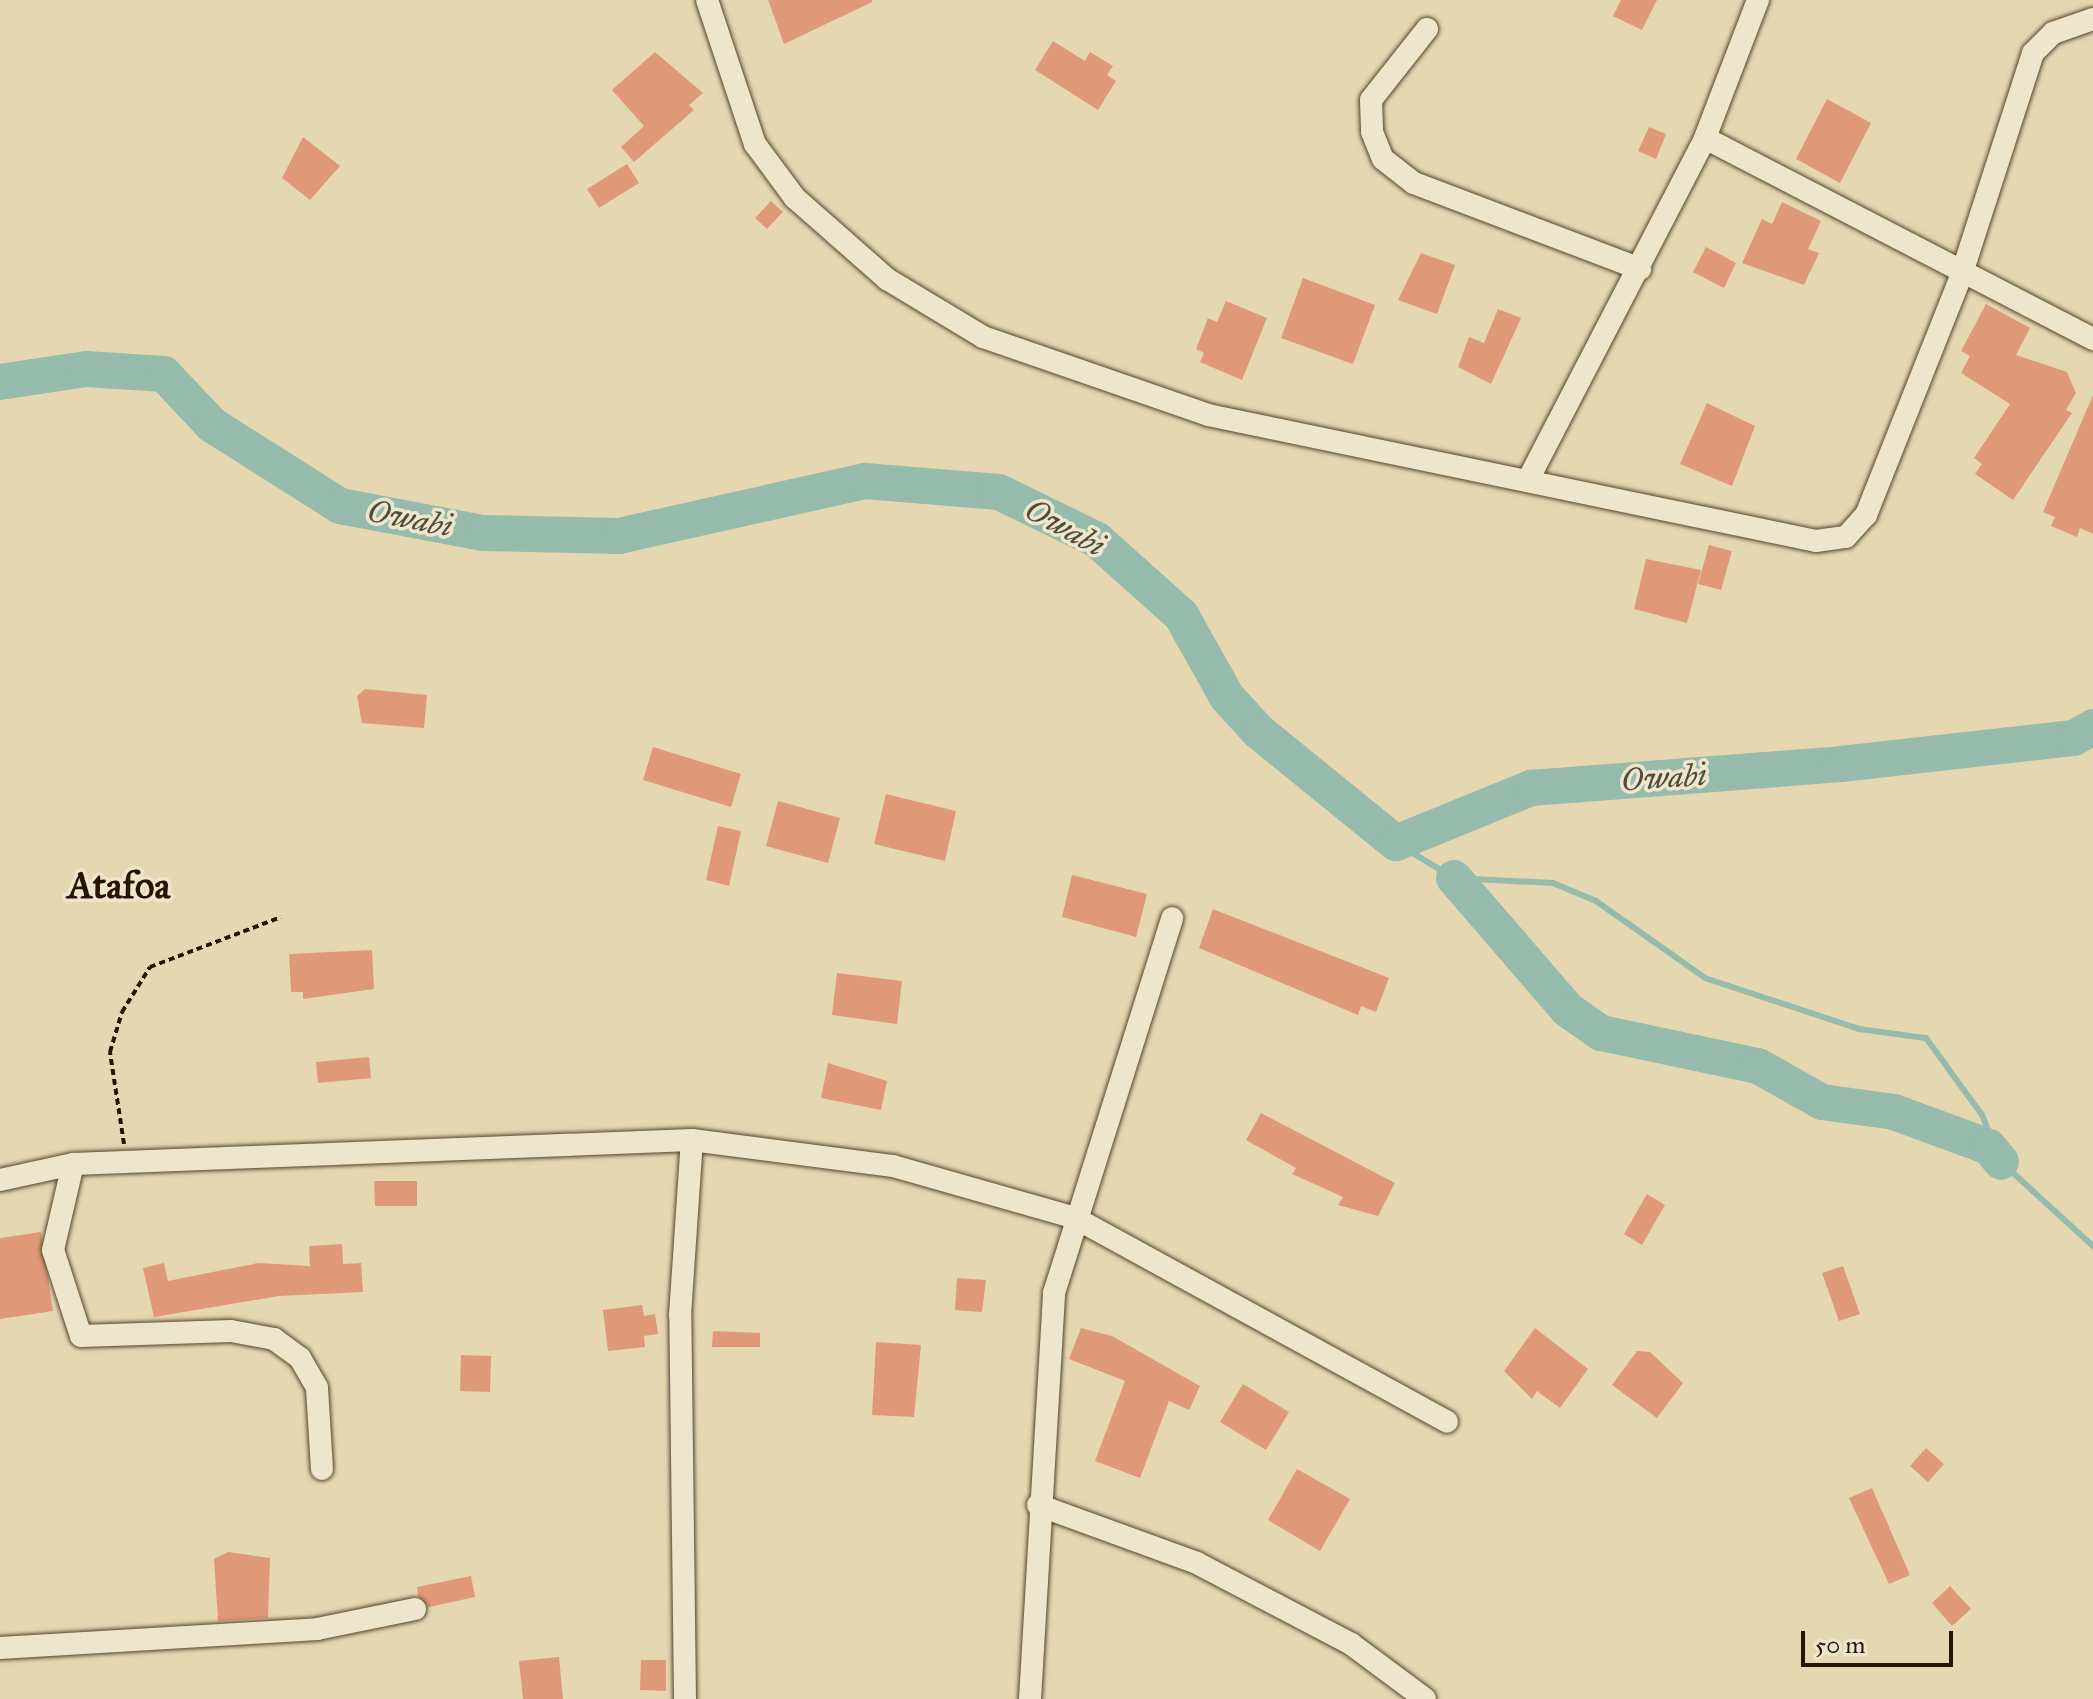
<!DOCTYPE html>
<style>
body{margin:0}
#map{position:relative;width:2093px;height:1699px;overflow:hidden;background:#e5d8b1;font-family:"IM FELL Great Primer",serif}
div>[style]{position:absolute}
[style*='--x']{left:calc(var(--x)*1px);top:calc(var(--y)*1px);width:calc(var(--w)*1px);rotate:calc(var(--a)*1deg)}
.stream>*{height:6px;margin:-3px;padding:0 3px;transform-origin:3px;border-radius:3px;background:#96baac}
.river>*{height:36px;margin:-18px;padding:0 18px;transform-origin:18px;border-radius:18px;background:#96baac}
.building>*{inset:0;background:#df9978}
.path>*{height:4px;margin-top:-2px;transform-origin:0;background:repeating-linear-gradient(90deg,#281200 0 6px,transparent 0 10px)}
.roads{filter:drop-shadow(0 0 2px #57442c) drop-shadow(0 0 2px #57442c)}
.street>*{height:22px;margin:-11px;padding:0 11px;transform-origin:11px;border-radius:11px;background:#eee6cc}
span{translate:-50% -50%;white-space:nowrap;text-align:center;line-height:1.15;-webkit-text-stroke:7px #eee6cc;paint-order:stroke}
.water-label{font-size:32px;color:#4e4d3c;font-style:italic}
.district-label{font-size:38px;color:#281200;font-weight:700}
.scale{position:absolute;left:1801px;top:1631px;width:152px;height:36px;box-sizing:border-box;border:4px solid #281200;border-top:0;padding-left:10px;font-size:24px;line-height:28px;white-space:nowrap;color:#281200;-webkit-text-stroke:6px #eee6cc;paint-order:stroke}
</style>
<div id="map">
<div class="stream">
<div style="--x:1396;--y:843;--w:68;--a:31.1"></div>
<div style="--x:1454;--y:878;--w:99;--a:2.9"></div>
<div style="--x:1553;--y:883;--w:47;--a:22.7"></div>
<div style="--x:1596;--y:901;--w:133;--a:35.2"></div>
<div style="--x:1705;--y:978;--w:162;--a:18.3"></div>
<div style="--x:1859;--y:1029;--w:68;--a:7.7"></div>
<div style="--x:1926;--y:1038;--w:95;--a:54"></div>
<div style="--x:1982;--y:1115;--w:51;--a:68"></div>
<div style="--x:2001;--y:1162;--w:125;--a:42.4"></div>
</div>
<div class="river">
<div style="--x:0;--y:382;--w:87;--a:-8.6"></div>
<div style="--x:86;--y:369;--w:78;--a:3.7"></div>
<div style="--x:164;--y:374;--w:70;--a:46.7"></div>
<div style="--x:212;--y:425;--w:151;--a:32.3"></div>
<div style="--x:340;--y:506;--w:146;--a:10.7"></div>
<div style="--x:483;--y:533;--w:136;--a:1.3"></div>
<div style="--x:619;--y:536;--w:252;--a:-12.6"></div>
<div style="--x:865;--y:481;--w:134;--a:4.7"></div>
<div style="--x:999;--y:492;--w:109;--a:26.1"></div>
<div style="--x:1097;--y:540;--w:113;--a:41.8"></div>
<div style="--x:1181;--y:615;--w:94;--a:60.7"></div>
<div style="--x:1227;--y:697;--w:46;--a:47.6"></div>
<div style="--x:1258;--y:731;--w:178;--a:39.1"></div>
<div style="--x:1396;--y:843;--w:146;--a:-22.2"></div>
<div style="--x:1531;--y:788;--w:311;--a:-4.4"></div>
<div style="--x:1841;--y:764;--w:234;--a:-6.4"></div>
<div style="--x:2074;--y:738;--w:22;--a:-30"></div>
<div style="--x:1454;--y:878;--w:174;--a:49.2"></div>
<div style="--x:1568;--y:1010;--w:40;--a:34.9"></div>
<div style="--x:1601;--y:1033;--w:160;--a:11.9"></div>
<div style="--x:1758;--y:1066;--w:73;--a:29.4"></div>
<div style="--x:1822;--y:1102;--w:73;--a:7.9"></div>
<div style="--x:1894;--y:1112;--w:101;--a:20.2"></div>
<div style="--x:1989;--y:1147;--w:19;--a:51"></div>
</div>
<div class="building">
<div style="clip-path:polygon(768px 0,872px 0,872px 2px,784px 44px)"></div>
<div style="clip-path:polygon(1621px 0,1657px 0,1642px 30px,1613px 16px)"></div>
<div style="clip-path:polygon(1053px 41px,1085px 61px,1090px 52px,1113px 66px,1107px 75px,1116px 81px,1098px 110px,1035px 70px)"></div>
<div style="clip-path:polygon(655px 52px,703px 93px,689px 105px,694px 110px,634px 162px,621px 147px,644px 126px,612px 90px)"></div>
<div style="clip-path:polygon(1827px 99px,1871px 123px,1840px 183px,1796px 159px)"></div>
<div style="clip-path:polygon(1649px 127px,1666px 134px,1656px 159px,1638px 151px)"></div>
<div style="clip-path:polygon(303px 137px,340px 166px,310px 200px,282px 178px)"></div>
<div style="clip-path:polygon(627px 164px,639px 183px,599px 208px,587px 189px)"></div>
<div style="clip-path:polygon(771px 201px,783px 212px,767px 229px,755px 218px)"></div>
<div style="clip-path:polygon(1782px 202px,1821px 221px,1808px 249px,1819px 253px,1804px 285px,1742px 263px,1762px 219px,1772px 224px)"></div>
<div style="clip-path:polygon(1706px 247px,1736px 263px,1724px 288px,1693px 272px)"></div>
<div style="clip-path:polygon(1421px 253px,1455px 265px,1437px 314px,1398px 300px)"></div>
<div style="clip-path:polygon(1303px 278px,1375px 305px,1353px 364px,1281px 338px)"></div>
<div style="clip-path:polygon(1226px 301px,1267px 318px,1242px 380px,1200px 362px,1204px 353px,1196px 349px,1208px 318px,1217px 322px)"></div>
<div style="clip-path:polygon(1986px 304px,2030px 328px,2016px 355px,2067px 372px,2076px 393px,2066px 410px,2072px 413px,2013px 500px,1975px 474px,1982px 464px,1974px 458px,2010px 404px,1961px 373px,1970px 356px,1961px 351px)"></div>
<div style="clip-path:polygon(1498px 309px,1521px 318px,1491px 384px,1458px 367px,1469px 337px,1484px 343px)"></div>
<div style="clip-path:polygon(2093px 395px,2093px 534px,2080px 528px,2077px 537px,2051px 526px,2055px 517px,2043px 512px)"></div>
<div style="clip-path:polygon(1707px 403px,1755px 426px,1732px 486px,1680px 464px)"></div>
<div style="clip-path:polygon(1709px 545px,1732px 551px,1721px 590px,1698px 584px)"></div>
<div style="clip-path:polygon(1646px 559px,1701px 570px,1687px 623px,1634px 609px)"></div>
<div style="clip-path:polygon(365px 689px,427px 695px,424px 728px,362px 723px,357px 696px)"></div>
<div style="clip-path:polygon(653px 747px,741px 774px,731px 807px,643px 780px)"></div>
<div style="clip-path:polygon(886px 794px,956px 811px,945px 861px,874px 844px)"></div>
<div style="clip-path:polygon(778px 801px,840px 818px,828px 863px,766px 846px)"></div>
<div style="clip-path:polygon(718px 826px,741px 831px,729px 886px,706px 880px)"></div>
<div style="clip-path:polygon(1072px 875px,1147px 894px,1136px 937px,1062px 917px)"></div>
<div style="clip-path:polygon(1213px 909px,1389px 978px,1376px 1012px,1361px 1006px,1358px 1015px,1199px 948px)"></div>
<div style="clip-path:polygon(372px 950px,374px 989px,303px 999px,303px 992px,291px 992px,289px 954px)"></div>
<div style="clip-path:polygon(837px 973px,902px 981px,897px 1024px,832px 1015px)"></div>
<div style="clip-path:polygon(369px 1057px,371px 1078px,318px 1083px,316px 1062px)"></div>
<div style="clip-path:polygon(828px 1063px,887px 1081px,881px 1110px,821px 1098px)"></div>
<div style="clip-path:polygon(1261px 1113px,1395px 1183px,1378px 1216px,1338px 1205px,1343px 1197px,1292px 1174px,1296px 1168px,1246px 1140px)"></div>
<div style="clip-path:polygon(374px 1181px,417px 1181px,417px 1206px,375px 1206px)"></div>
<div style="clip-path:polygon(1647px 1194px,1665px 1205px,1642px 1245px,1624px 1234px)"></div>
<div style="clip-path:polygon(41px 1232px,53px 1311px,0 1319px,0 1238px)"></div>
<div style="clip-path:polygon(342px 1244px,343px 1264px,361px 1263px,363px 1292px,279px 1296px,154px 1317px,143px 1268px,164px 1263px,168px 1281px,258px 1263px,310px 1266px,309px 1246px)"></div>
<div style="clip-path:polygon(1843px 1266px,1860px 1314px,1839px 1321px,1822px 1273px)"></div>
<div style="clip-path:polygon(957px 1278px,986px 1280px,982px 1312px,955px 1310px)"></div>
<div style="clip-path:polygon(642px 1305px,644px 1316px,655px 1314px,658px 1334px,644px 1336px,645px 1347px,608px 1351px,603px 1310px)"></div>
<div style="clip-path:polygon(1081px 1328px,1112px 1336px,1200px 1386px,1189px 1410px,1169px 1401px,1140px 1478px,1095px 1461px,1125px 1381px,1069px 1359px)"></div>
<div style="clip-path:polygon(1535px 1328px,1588px 1369px,1560px 1408px,1537px 1391px,1532px 1399px,1504px 1371px)"></div>
<div style="clip-path:polygon(713px 1331px,760px 1333px,760px 1347px,712px 1347px)"></div>
<div style="clip-path:polygon(876px 1342px,921px 1345px,914px 1417px,872px 1415px)"></div>
<div style="clip-path:polygon(1637px 1351px,1650px 1352px,1683px 1383px,1657px 1418px,1612px 1385px)"></div>
<div style="clip-path:polygon(461px 1355px,491px 1356px,490px 1392px,460px 1391px)"></div>
<div style="clip-path:polygon(1243px 1384px,1289px 1412px,1266px 1450px,1220px 1422px)"></div>
<div style="clip-path:polygon(1926px 1448px,1944px 1464px,1928px 1482px,1910px 1466px)"></div>
<div style="clip-path:polygon(1297px 1469px,1350px 1499px,1320px 1551px,1268px 1520px)"></div>
<div style="clip-path:polygon(1872px 1488px,1910px 1575px,1889px 1584px,1849px 1498px)"></div>
<div style="clip-path:polygon(228px 1552px,270px 1558px,268px 1618px,218px 1621px,214px 1559px)"></div>
<div style="clip-path:polygon(471px 1576px,475px 1597px,429px 1607px,418px 1596px,417px 1587px)"></div>
<div style="clip-path:polygon(1950px 1586px,1971px 1609px,1952px 1626px,1932px 1603px)"></div>
<div style="clip-path:polygon(559px 1657px,563px 1699px,523px 1699px,519px 1661px)"></div>
<div style="clip-path:polygon(641px 1660px,666px 1660px,666px 1691px,640px 1690px)"></div>
</div>
<div class="path">
<div style="--x:124;--y:1144;--w:93;--a:-98.7"></div>
<div style="--x:110;--y:1052;--w:42;--a:-73.3"></div>
<div style="--x:122;--y:1012;--w:53;--a:-58.1"></div>
<div style="--x:150;--y:967;--w:140;--a:-20.9"></div>
</div>
<div class="roads">
<div class="street">
<div style="--x:707;--y:0;--w:152;--a:71.6"></div>
<div style="--x:755;--y:144;--w:67;--a:53.5"></div>
<div style="--x:795;--y:198;--w:123;--a:41.4"></div>
<div style="--x:887;--y:279;--w:112;--a:31.1"></div>
<div style="--x:983;--y:337;--w:238;--a:19.1"></div>
<div style="--x:1208;--y:415;--w:621;--a:11.71"></div>
<div style="--x:1816;--y:541;--w:30;--a:-8"></div>
<div style="--x:1846;--y:537;--w:30;--a:-48"></div>
<div style="--x:1866;--y:515;--w:257;--a:-68.3"></div>
<div style="--x:1961;--y:276;--w:234;--a:-72.1"></div>
<div style="--x:2033;--y:53;--w:28;--a:-45"></div>
<div style="--x:2053;--y:33;--w:42;--a:-19.3"></div>
<div style="--x:1427;--y:29;--w:90;--a:128.3"></div>
<div style="--x:1371;--y:100;--w:32;--a:88"></div>
<div style="--x:1372;--y:132;--w:29;--a:68"></div>
<div style="--x:1383;--y:159;--w:39;--a:38"></div>
<div style="--x:1414;--y:183;--w:242;--a:20.8"></div>
<div style="--x:1705;--y:138;--w:437;--a:27.4"></div>
<div style="--x:1529;--y:478;--w:383;--a:-62.6"></div>
<div style="--x:1705;--y:138;--w:148;--a:-69"></div>
<div style="--x:73;--y:1164;--w:88;--a:103.1"></div>
<div style="--x:53;--y:1250;--w:90;--a:72"></div>
<div style="--x:81;--y:1336;--w:150;--a:-1.9"></div>
<div style="--x:231;--y:1331;--w:44;--a:10.5"></div>
<div style="--x:274;--y:1339;--w:32;--a:36"></div>
<div style="--x:300;--y:1358;--w:34;--a:60"></div>
<div style="--x:317;--y:1388;--w:81;--a:86.5"></div>
<div style="--x:0;--y:1180;--w:75;--a:-12.4"></div>
<div style="--x:73;--y:1164;--w:619;--a:-2.22"></div>
<div style="--x:692;--y:1140;--w:203;--a:7.4"></div>
<div style="--x:893;--y:1166;--w:189;--a:15.9"></div>
<div style="--x:1075;--y:1218;--w:424;--a:28.7"></div>
<div style="--x:1038;--y:1505;--w:169;--a:20"></div>
<div style="--x:1197;--y:1563;--w:174;--a:27.7"></div>
<div style="--x:1351;--y:1644;--w:92;--a:36.6"></div>
<div style="--x:0;--y:1648;--w:318;--a:-3.4"></div>
<div style="--x:317;--y:1629;--w:100;--a:-11.5"></div>
<div style="--x:685;--y:1699;--w:384;--a:-90.7"></div>
<div style="--x:680;--y:1315;--w:175;--a:-86.1"></div>
<div style="--x:1030;--y:1699;--w:407;--a:-86.6"></div>
<div style="--x:1054;--y:1293;--w:393;--a:-72.5"></div>
</div>
</div>
<div class="water-label">
<span style="left:410px;top:519px;rotate:11deg">Owabi</span>
<span style="left:1065px;top:528px;rotate:29deg">Owabi</span>
<span style="left:1664px;top:778px;rotate:-4deg">Owabi</span>
</div>
<div class="district-label">
<span style="left:119px;top:886px">Atafoa</span>
</div>
<div class="scale">50 m</div>
</div>
